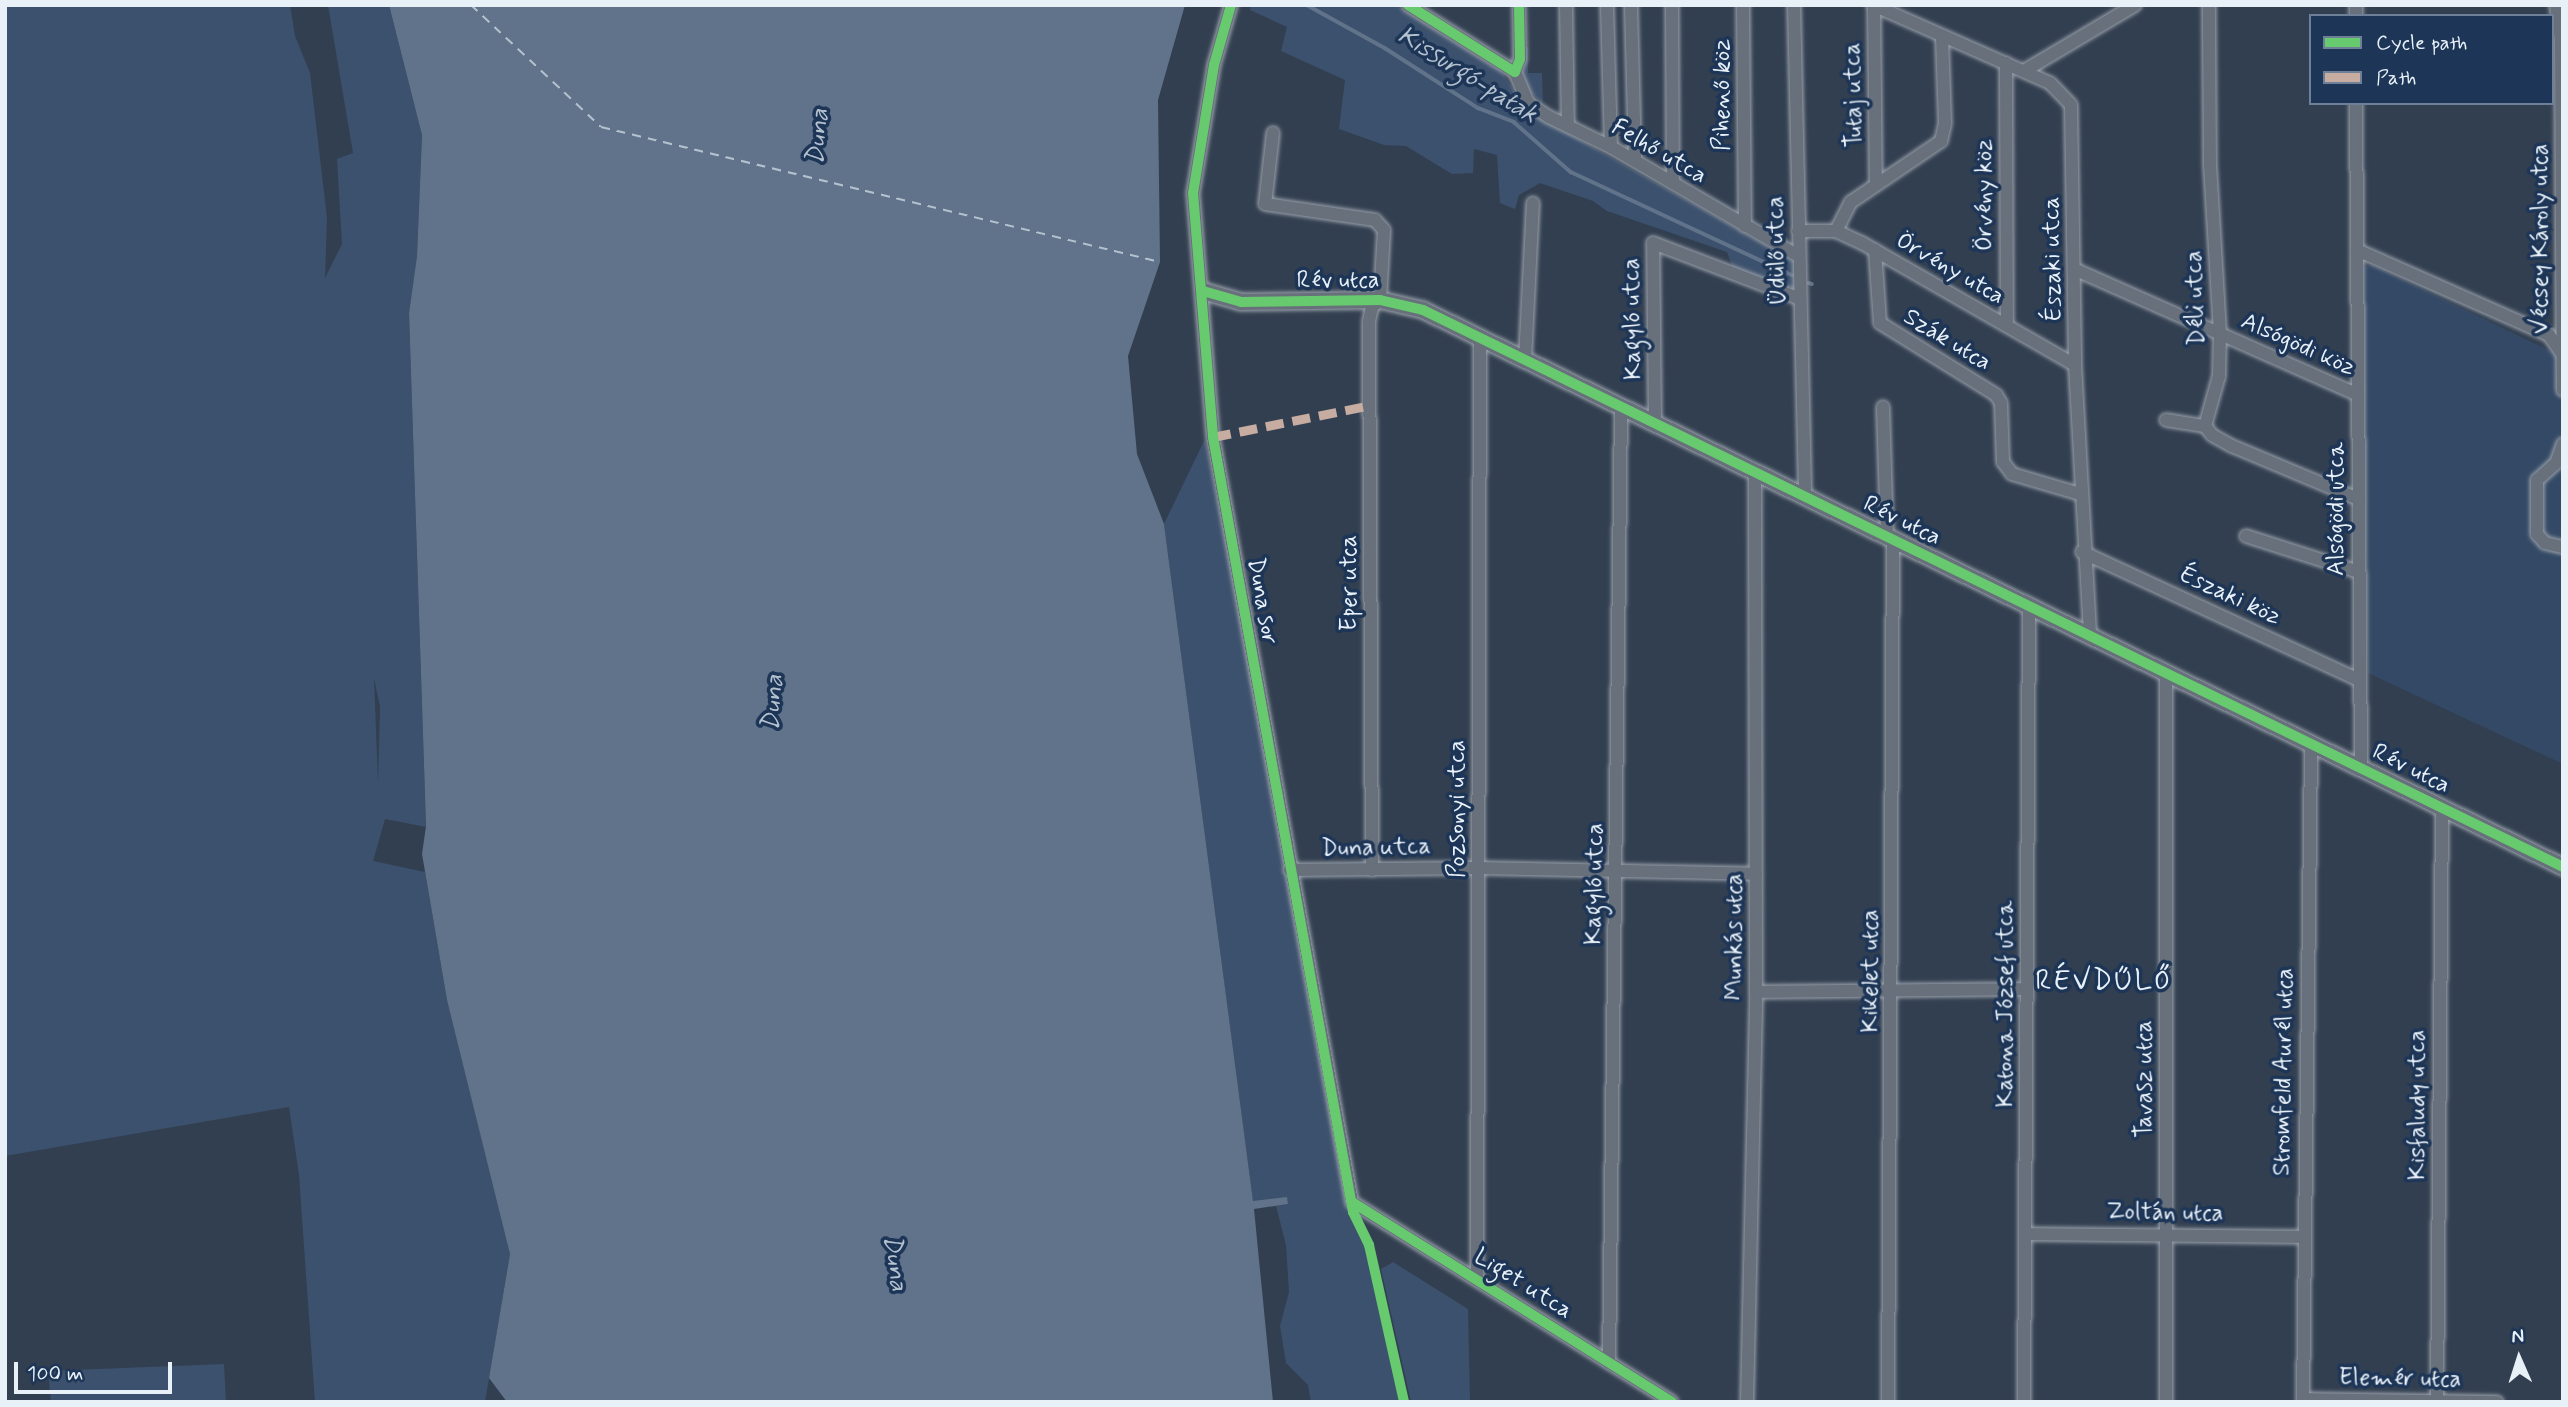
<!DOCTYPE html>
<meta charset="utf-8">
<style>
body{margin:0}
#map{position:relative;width:2568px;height:1407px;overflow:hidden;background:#323f50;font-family:Mynerve,sans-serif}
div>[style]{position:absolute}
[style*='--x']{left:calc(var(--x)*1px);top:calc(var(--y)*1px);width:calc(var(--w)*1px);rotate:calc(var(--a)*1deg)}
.built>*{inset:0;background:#334965}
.green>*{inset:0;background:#3c516d}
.water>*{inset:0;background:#60738a}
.stream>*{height:3.5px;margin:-1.75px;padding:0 1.75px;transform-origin:1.75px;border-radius:1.75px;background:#60738a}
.ferry>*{height:2px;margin-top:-1px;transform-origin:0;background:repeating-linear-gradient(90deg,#b4c1ce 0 9px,transparent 0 16px)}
.roads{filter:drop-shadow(0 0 2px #99a0aa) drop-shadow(0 0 2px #99a0aa)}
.street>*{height:12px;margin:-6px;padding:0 6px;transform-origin:6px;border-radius:6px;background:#67707b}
.secondary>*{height:16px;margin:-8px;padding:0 8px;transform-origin:8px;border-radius:8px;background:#67707b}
.quiet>*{height:9px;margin-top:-4.5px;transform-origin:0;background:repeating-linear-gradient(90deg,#c7aca2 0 18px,transparent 0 27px)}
.cycleway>*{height:10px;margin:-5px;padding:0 5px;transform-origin:5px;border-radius:5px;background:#67ca6e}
span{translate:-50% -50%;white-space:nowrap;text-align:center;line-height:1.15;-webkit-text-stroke:7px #1d3557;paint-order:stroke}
.street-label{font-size:24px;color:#e8f1f8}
.water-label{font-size:26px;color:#b4c1ce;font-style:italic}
.quarter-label{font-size:28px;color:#e8f1f8;letter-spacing:2px}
.frame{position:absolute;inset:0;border:7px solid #e8f1f8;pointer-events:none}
.legend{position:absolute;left:2309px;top:14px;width:245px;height:91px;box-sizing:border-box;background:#1d3557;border:2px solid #6e8097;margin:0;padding:9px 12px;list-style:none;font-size:21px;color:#e8f1f8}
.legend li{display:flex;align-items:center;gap:14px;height:35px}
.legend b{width:35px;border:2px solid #6e8097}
.north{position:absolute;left:2484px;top:1323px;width:70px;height:70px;-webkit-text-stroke:5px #1d3557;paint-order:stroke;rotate:357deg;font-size:19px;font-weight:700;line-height:28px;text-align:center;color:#e8f1f8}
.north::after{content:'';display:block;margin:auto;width:24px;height:32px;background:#e8f1f8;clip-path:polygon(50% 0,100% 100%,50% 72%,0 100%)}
.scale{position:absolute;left:14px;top:1362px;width:158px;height:32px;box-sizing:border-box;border:4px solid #e8f1f8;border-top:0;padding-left:9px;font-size:21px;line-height:24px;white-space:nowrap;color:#e8f1f8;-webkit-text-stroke:5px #1d3557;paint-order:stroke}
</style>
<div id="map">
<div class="built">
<div style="clip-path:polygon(2372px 265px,2563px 357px,2563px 764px,2368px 673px,2363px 267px)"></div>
</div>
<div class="green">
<div style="clip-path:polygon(evenodd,5px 5px,290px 5px,295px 36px,310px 73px,327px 218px,325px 278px,342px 244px,337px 159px,353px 153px,328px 5px,389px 5px,422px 135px,417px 256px,409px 313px,426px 827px,385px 819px,373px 861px,425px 872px,447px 1000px,498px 1191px,510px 1254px,485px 1402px,315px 1402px,299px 1175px,289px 1107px,5px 1156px,5px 5px,374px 678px,380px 707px,378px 782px,374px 678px)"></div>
<div style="clip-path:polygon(1251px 5px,1395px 5px,1501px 71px,1524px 106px,1548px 122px,1797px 263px,1796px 289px,1733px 269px,1727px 252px,1607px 211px,1593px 201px,1540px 183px,1519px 195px,1515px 209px,1500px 203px,1497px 155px,1474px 149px,1473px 173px,1452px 174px,1406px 146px,1384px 145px,1339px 129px,1345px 80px,1281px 51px,1287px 27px,1250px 10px)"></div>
<div style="clip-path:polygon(1524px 47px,1528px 47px,1528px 73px,1542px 73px,1543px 104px,1529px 91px,1523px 74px)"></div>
<div style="clip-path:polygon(1205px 439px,1399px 1402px,1311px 1402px,1308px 1385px,1286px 1363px,1280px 1326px,1289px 1292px,1286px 1245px,1276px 1206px,1288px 1204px,1287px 1198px,1253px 1202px,1164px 524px)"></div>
<div style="clip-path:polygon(1393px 1262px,1468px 1309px,1470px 1402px,1411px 1402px,1381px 1269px)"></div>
<div style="clip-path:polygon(224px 1364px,226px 1402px,51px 1402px,48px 1371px)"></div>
</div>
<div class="water">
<div style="clip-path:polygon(389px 5px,1185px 5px,1158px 100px,1160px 262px,1128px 356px,1137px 454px,1164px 524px,1253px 1201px,1287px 1197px,1288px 1204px,1254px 1209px,1273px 1402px,507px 1402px,489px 1378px,510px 1254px,447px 1000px,422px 854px,426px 826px,409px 313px,417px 256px,422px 135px)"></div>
</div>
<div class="stream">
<div style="--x:1307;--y:5;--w:89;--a:28.9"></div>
<div style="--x:1385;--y:48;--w:111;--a:32.8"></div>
<div style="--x:1478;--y:108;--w:39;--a:21"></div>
<div style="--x:1514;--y:122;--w:76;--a:41.3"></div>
<div style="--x:1571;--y:172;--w:244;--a:25"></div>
<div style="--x:1809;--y:283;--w:3;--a:18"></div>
</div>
<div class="ferry">
<div style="--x:471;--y:5;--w:178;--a:43.2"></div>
<div style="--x:601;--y:127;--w:575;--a:13.58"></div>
</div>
<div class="roads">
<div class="street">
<div style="--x:1231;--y:5;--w:62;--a:105.8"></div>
<div style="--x:1214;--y:65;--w:130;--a:99.3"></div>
<div style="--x:1193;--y:193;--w:245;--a:85.3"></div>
<div style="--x:1213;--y:437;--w:778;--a:79.7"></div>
<div style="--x:1352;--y:1202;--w:377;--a:32"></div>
<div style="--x:1408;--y:5;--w:126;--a:32.1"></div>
<div style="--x:1566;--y:5;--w:121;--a:89.1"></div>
<div style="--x:1607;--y:5;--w:142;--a:88.4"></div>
<div style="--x:1631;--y:5;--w:156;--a:88.5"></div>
<div style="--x:1672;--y:5;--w:178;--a:89.7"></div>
<div style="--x:1743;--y:5;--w:221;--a:89.5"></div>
<div style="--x:1794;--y:5;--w:492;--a:88.7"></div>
<div style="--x:1873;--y:5;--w:193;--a:23.8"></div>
<div style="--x:2050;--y:83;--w:30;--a:46"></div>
<div style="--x:2071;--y:105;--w:260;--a:89.1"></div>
<div style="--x:2075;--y:365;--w:271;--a:86.8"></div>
<div style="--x:2356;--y:5;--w:11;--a:90"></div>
<div style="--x:2556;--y:5;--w:34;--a:82"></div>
<div style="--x:2561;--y:39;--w:351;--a:89.7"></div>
<div style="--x:1874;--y:6;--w:177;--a:89.4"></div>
<div style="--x:2006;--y:63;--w:263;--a:89.8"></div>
<div style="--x:2024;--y:71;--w:129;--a:-30.7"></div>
<div style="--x:1515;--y:72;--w:34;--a:67"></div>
<div style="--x:1528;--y:103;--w:25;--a:34"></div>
<div style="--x:1549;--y:117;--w:69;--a:25.8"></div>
<div style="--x:1611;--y:147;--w:216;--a:30.2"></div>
<div style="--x:1515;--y:72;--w:14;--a:-69"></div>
<div style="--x:1520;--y:59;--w:54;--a:-91.1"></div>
<div style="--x:2356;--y:103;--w:665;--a:89.57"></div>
<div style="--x:1273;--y:133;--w:71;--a:96.4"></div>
<div style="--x:1265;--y:204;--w:111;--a:8.3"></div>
<div style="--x:1375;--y:220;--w:13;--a:48"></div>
<div style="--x:1384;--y:230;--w:70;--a:93.3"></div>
<div style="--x:1380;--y:300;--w:11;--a:139"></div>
<div style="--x:1372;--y:307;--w:14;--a:102"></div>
<div style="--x:1369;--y:321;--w:549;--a:89.69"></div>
<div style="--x:1798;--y:231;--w:38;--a:0"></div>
<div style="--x:1836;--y:231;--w:29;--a:25"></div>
<div style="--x:1862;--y:243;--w:245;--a:29.8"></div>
<div style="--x:1836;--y:231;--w:33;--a:-63"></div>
<div style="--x:1851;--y:202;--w:109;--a:-34.1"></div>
<div style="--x:1941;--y:141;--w:18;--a:-77"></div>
<div style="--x:1945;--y:123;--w:87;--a:-92"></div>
<div style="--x:1875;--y:250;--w:73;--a:86.1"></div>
<div style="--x:1880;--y:323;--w:137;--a:31.8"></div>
<div style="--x:1996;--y:395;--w:9;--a:58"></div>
<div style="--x:2001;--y:403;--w:59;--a:88.1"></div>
<div style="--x:2003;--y:462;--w:15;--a:53"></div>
<div style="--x:2012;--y:474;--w:71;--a:16.4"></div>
<div style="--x:2357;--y:250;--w:210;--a:23.9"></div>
<div style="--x:2549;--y:335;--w:21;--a:55"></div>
<div style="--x:2074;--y:269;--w:311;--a:23.9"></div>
<div style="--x:1525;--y:360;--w:157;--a:-87.1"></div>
<div style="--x:1883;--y:407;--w:130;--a:88.2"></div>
<div style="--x:2166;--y:420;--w:39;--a:9"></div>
<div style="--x:2205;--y:426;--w:11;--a:52"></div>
<div style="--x:2212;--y:435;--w:23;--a:29"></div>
<div style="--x:2232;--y:446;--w:137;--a:22.8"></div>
<div style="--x:1655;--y:423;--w:180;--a:-90.6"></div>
<div style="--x:1653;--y:243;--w:155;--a:20.8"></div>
<div style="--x:2205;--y:426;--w:52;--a:-74.4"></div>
<div style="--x:2219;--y:376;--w:43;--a:-88.7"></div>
<div style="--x:2220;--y:333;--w:166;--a:-93.4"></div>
<div style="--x:2210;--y:167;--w:162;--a:-90.4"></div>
<div style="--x:2563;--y:444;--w:20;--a:110"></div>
<div style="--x:2556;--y:463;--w:25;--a:138"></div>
<div style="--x:2537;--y:480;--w:54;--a:90"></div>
<div style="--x:2537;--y:534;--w:12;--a:48"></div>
<div style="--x:2545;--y:543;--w:18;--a:13"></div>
<div style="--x:2246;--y:536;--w:119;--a:17.7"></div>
<div style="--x:2082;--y:552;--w:305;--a:24.8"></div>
<div style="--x:1290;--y:870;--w:189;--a:-0.6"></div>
<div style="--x:1479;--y:868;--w:277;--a:1.2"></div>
<div style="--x:1756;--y:992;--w:271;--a:-0.6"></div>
<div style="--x:2026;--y:1234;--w:277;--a:0.6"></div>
<div style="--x:1477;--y:1280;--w:942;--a:-89.82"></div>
<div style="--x:1609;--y:1363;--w:956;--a:-89.28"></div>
<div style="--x:2303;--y:1399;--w:194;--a:0.9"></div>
<div style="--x:1747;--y:1402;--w:410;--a:-88.7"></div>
<div style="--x:1756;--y:992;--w:520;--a:-90.11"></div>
<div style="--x:1888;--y:1402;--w:862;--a:-89.67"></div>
<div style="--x:2024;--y:1402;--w:796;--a:-89.64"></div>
<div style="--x:2166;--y:1402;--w:729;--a:-90"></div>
<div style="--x:2303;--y:1402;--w:658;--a:-89.3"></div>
<div style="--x:2437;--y:1402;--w:594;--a:-89.52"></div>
</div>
<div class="secondary">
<div style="--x:1203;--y:291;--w:40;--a:16"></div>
<div style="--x:1241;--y:302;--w:139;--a:-0.8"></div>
<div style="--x:1380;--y:300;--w:44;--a:13.1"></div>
<div style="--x:1423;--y:310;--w:1269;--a:26.04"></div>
</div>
</div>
<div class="quiet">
<div style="--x:1213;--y:437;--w:161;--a:-11.4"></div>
</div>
<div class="cycleway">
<div style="--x:1231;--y:5;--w:62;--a:105.8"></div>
<div style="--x:1214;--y:65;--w:130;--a:99.3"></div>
<div style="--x:1193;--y:193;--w:245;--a:85.3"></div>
<div style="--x:1213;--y:437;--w:788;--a:79.76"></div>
<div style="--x:1353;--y:1212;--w:37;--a:64"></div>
<div style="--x:1369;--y:1245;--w:161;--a:77.4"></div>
<div style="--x:1408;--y:5;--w:126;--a:32.1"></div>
<div style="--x:1515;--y:72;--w:14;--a:-69"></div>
<div style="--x:1520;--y:59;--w:54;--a:-91.1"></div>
<div style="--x:1203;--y:291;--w:40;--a:16"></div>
<div style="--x:1241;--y:302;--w:139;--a:-0.8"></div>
<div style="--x:1380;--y:300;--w:44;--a:13.1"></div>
<div style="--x:1423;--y:310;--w:1269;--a:26.04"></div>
<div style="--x:1352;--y:1202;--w:377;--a:32"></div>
</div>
<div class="street-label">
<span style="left:1723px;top:95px;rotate:-90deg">Pihenő köz</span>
<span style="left:1854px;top:95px;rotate:-91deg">Tutaj utca</span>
<span style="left:1659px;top:152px;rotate:30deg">Felhő utca</span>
<span style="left:1985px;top:195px;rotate:-90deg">Örvény köz</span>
<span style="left:2541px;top:239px;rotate:-90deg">Vécsey Károly utca</span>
<span style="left:1777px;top:251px;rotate:-91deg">Üdülő utca</span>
<span style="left:2053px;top:259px;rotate:-91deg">Északi utca</span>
<span style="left:1950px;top:269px;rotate:30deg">Örvény utca</span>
<span style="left:1338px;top:281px">Rév utca</span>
<span style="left:2196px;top:298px;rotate:-92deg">Déli utca</span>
<span style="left:1633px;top:319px;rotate:-91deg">Kagyló utca</span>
<span style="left:1947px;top:340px;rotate:31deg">Szák utca</span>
<span style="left:2298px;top:345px;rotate:24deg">Alsógödi köz</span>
<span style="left:2337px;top:509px;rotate:-90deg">Alsógödi utca</span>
<span style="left:1902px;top:521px;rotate:26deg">Rév utca</span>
<span style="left:1350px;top:583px;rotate:-90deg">Eper utca</span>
<span style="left:2230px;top:596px;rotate:25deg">Északi köz</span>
<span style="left:1262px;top:601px;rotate:80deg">Duna sor</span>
<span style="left:2411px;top:769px;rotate:26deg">Rév utca</span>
<span style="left:1458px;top:809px;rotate:-90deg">Pozsonyi utca</span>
<span style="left:1376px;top:848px;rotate:-1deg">Duna utca</span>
<span style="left:1595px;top:884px;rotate:-89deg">Kagyló utca</span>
<span style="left:1735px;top:937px;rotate:-90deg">Munkás utca</span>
<span style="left:1871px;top:971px;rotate:-90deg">Kikelet utca</span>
<span style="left:2006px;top:1004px;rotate:-90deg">Katona József utca</span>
<span style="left:2284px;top:1072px;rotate:-89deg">Stromfeld Aurél utca</span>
<span style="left:2145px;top:1079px;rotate:-90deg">Tavasz utca</span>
<span style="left:2418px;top:1105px;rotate:-90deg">Kisfaludy utca</span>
<span style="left:2165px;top:1213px;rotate:1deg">Zoltán utca</span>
<span style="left:1523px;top:1284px;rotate:32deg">Liget utca</span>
<span style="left:2400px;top:1379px;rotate:1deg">Elemér utca</span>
</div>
<div class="water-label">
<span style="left:1467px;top:76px;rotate:32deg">Kissurgó-patak</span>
<span style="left:819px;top:137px;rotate:-85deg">Duna</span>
<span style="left:774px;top:703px;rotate:-86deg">Duna</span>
<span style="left:894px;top:1263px;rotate:82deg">Duna</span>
</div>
<div class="quarter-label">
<span style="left:2105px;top:982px">RÉVDŰLŐ</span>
</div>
<div class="frame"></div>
<ul class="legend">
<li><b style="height:9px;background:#67ca6e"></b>Cycle path</li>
<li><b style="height:9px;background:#c7aca2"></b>Path</li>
</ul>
<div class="north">N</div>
<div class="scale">100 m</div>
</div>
